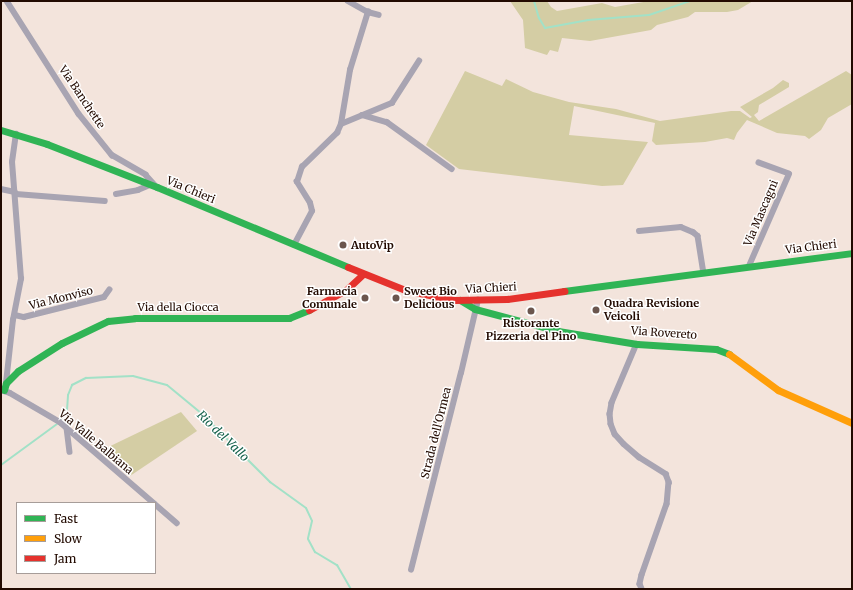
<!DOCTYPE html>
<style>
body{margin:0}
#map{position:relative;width:853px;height:590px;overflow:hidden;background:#f3e4dc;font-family:Merriweather,serif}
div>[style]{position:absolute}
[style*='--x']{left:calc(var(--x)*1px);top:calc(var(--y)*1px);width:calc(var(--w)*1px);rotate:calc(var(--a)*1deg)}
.green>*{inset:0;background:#d4cda4}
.stream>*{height:2px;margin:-1px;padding:0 1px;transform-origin:1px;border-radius:1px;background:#a2e1c7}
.street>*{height:5.5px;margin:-2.75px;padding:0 2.75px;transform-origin:2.75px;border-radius:2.75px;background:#a8a4b2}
.fast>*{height:7px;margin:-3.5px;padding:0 3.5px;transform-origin:3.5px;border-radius:3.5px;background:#30b455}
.slow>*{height:7px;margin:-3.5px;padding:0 3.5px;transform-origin:3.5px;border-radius:3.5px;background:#ff9f0a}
.jam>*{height:7px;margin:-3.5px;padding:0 3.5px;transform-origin:3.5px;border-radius:3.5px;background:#e5322d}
.dots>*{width:11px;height:11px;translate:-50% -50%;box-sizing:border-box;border:2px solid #fff;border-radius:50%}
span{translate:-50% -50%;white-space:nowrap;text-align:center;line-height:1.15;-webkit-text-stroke:3px #fff;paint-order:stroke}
.street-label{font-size:11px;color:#220a01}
.poi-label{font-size:11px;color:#220a01;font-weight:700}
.left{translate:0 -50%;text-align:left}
.right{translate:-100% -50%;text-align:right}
.water-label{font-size:12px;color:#16624c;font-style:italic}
.frame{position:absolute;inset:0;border:2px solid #220a01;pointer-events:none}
.legend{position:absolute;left:16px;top:502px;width:140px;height:72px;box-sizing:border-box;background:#fff;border:1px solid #a79d99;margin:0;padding:5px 7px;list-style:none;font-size:12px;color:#220a01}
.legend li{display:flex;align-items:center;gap:8px;height:20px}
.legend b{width:20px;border:1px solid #a79d99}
</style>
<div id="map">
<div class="green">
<div style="clip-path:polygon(510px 1px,547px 1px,551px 7px,557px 11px,602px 3px,615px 7px,649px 1px,753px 1px,738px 10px,727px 12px,695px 12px,688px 17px,657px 25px,651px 30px,590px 41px,562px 38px,558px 52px,550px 50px,547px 55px,525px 48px,523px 20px)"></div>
<div style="clip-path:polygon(465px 71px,502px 86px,506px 79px,533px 92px,569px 102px,616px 109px,660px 121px,731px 111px,740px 111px,750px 118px,752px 117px,740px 107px,773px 88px,783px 80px,789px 83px,789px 87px,759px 105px,758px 112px,754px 115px,759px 121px,846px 71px,852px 75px,852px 104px,828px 118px,821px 130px,809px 139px,805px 136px,777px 133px,747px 120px,737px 133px,734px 140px,727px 138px,705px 142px,656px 145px,652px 141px,655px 123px,574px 106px,569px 135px,648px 142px,623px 185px,602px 186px,459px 169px,426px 145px)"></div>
<div style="clip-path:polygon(181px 412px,197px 431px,130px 476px,100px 451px)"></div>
</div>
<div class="stream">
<div style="--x:534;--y:1;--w:18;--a:74"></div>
<div style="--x:539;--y:18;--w:12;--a:59"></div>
<div style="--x:545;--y:28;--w:44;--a:-10.5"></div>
<div style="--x:588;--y:20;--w:61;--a:-4.7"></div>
<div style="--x:649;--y:15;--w:43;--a:-18.9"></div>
<div style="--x:710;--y:1;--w:10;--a:0"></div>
<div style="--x:60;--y:420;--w:12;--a:-55"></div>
<div style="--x:67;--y:410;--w:15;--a:-86"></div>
<div style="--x:68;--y:395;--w:11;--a:-68"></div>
<div style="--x:72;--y:385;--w:16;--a:-27"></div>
<div style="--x:86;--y:378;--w:47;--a:-2.4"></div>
<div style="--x:133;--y:376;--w:35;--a:15"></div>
<div style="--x:167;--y:385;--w:44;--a:39.5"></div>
<div style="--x:201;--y:413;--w:98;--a:45"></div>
<div style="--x:270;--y:482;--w:44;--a:35.8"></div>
<div style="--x:306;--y:508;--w:14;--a:65"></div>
<div style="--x:312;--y:521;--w:18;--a:103"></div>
<div style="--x:308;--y:539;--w:15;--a:62"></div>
<div style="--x:315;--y:552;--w:26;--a:31"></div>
<div style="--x:337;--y:565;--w:28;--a:60"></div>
<div style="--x:1;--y:465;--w:69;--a:-36.2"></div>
</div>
<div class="street">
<div style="--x:7;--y:1;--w:134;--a:57.5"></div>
<div style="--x:79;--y:114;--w:53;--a:51.2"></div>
<div style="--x:112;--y:155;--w:39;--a:30"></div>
<div style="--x:146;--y:175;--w:13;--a:48"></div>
<div style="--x:348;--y:1;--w:23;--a:29"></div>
<div style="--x:368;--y:12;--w:11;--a:15"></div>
<div style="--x:362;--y:115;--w:26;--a:16"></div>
<div style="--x:387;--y:122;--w:80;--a:35.9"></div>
<div style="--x:341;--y:124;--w:55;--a:-80.5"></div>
<div style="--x:350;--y:70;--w:61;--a:-72.8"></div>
<div style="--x:1;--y:189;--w:14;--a:12"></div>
<div style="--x:16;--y:194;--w:89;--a:4.5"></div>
<div style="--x:116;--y:194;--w:22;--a:-10"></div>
<div style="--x:138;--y:190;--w:13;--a:-23"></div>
<div style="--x:639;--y:231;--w:42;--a:-5.4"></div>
<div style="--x:681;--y:227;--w:13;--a:23"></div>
<div style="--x:693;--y:232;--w:6;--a:39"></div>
<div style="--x:698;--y:236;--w:36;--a:81"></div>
<div style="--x:294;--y:245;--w:38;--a:-62"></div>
<div style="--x:312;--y:211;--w:8;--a:-104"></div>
<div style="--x:310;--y:203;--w:25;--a:-122"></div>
<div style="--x:297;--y:182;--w:16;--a:-72"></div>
<div style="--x:302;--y:167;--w:49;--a:-44.2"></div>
<div style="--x:337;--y:133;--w:10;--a:-66"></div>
<div style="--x:341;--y:124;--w:55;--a:-22.4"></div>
<div style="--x:392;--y:103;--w:50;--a:-57.3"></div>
<div style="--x:749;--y:266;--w:100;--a:-66.5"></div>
<div style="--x:789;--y:174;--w:32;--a:-160"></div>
<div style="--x:15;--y:315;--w:9;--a:13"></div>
<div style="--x:24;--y:317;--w:82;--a:-14"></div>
<div style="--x:104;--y:297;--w:9;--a:-54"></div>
<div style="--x:637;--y:344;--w:64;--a:113"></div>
<div style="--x:612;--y:403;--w:11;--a:100"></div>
<div style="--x:610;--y:414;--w:10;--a:84"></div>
<div style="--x:611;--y:424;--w:11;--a:68"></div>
<div style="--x:615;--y:434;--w:13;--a:48"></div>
<div style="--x:624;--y:444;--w:20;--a:41"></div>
<div style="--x:639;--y:457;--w:32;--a:32"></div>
<div style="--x:666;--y:474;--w:9;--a:69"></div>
<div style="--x:669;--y:482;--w:22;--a:95"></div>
<div style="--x:667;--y:504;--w:75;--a:109.4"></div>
<div style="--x:642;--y:575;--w:9;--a:103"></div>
<div style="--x:640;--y:584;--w:5;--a:68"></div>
<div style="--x:6;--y:383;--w:63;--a:-83.7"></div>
<div style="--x:13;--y:320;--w:42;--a:-79"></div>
<div style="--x:21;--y:279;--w:117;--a:-94.4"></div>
<div style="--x:12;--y:162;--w:28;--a:-82"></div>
<div style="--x:1;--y:390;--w:9;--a:18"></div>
<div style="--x:10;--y:393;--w:58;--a:30.1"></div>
<div style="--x:60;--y:422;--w:124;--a:40.8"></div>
<div style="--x:67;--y:428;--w:24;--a:83"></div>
<div style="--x:155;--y:504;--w:29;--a:41"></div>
<div style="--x:411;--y:570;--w:203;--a:-75.8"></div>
<div style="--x:461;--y:373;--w:75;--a:-76.9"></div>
</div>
<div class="fast">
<div style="--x:1;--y:130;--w:48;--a:16.9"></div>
<div style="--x:47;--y:144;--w:118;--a:21.4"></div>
<div style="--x:157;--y:187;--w:207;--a:22.7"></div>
<div style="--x:564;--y:291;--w:290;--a:-7.5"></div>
<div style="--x:460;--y:300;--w:17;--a:31"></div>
<div style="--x:475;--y:309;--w:86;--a:14.8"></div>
<div style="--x:558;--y:331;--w:80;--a:9.3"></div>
<div style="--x:637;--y:344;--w:79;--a:3.6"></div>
<div style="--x:716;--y:349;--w:14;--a:21"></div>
<div style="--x:4;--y:390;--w:7;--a:-74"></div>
<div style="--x:6;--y:383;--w:17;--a:-45"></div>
<div style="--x:18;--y:371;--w:52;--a:-32.5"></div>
<div style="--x:62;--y:343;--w:51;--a:-25.6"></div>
<div style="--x:108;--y:321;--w:27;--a:-6"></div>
<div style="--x:135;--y:318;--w:154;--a:0"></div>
<div style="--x:289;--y:318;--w:22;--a:-22"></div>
</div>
<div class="slow">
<div style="--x:729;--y:354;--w:61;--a:36.3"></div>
<div style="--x:778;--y:390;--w:81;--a:24"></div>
</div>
<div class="jam">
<div style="--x:348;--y:267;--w:61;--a:22"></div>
<div style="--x:405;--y:290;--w:50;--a:11.5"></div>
<div style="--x:454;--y:300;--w:53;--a:-1.1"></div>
<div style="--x:507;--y:299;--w:58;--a:-8"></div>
<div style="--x:309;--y:310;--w:42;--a:-28.4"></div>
<div style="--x:346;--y:290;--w:23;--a:-43"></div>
</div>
<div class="dots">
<div style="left:343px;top:245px;background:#6b564e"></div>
<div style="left:365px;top:298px;background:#6b564e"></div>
<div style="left:396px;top:298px;background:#6b564e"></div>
<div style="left:596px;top:310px;background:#6b564e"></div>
<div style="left:531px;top:311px;background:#6b564e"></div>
</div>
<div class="street-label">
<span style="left:82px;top:97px;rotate:56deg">Via Banchette</span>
<span style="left:191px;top:190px;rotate:23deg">Via Chieri</span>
<span style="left:761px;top:213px;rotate:-67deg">Via Mascagni</span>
<span style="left:811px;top:247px;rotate:-7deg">Via Chieri</span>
<span style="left:491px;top:288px;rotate:-3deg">Via Chieri</span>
<span style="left:61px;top:298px;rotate:-14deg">Via Monviso</span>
<span style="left:178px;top:307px">Via della Ciocca</span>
<span style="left:664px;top:333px;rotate:4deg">Via Rovereto</span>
<span style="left:436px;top:433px;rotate:-76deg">Strada dell'Ormea</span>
<span style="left:96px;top:442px;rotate:40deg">Via Valle Balbiana</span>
</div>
<div class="poi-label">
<span class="left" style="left:351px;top:245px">AutoVip</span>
<span class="right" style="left:357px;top:298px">Farmacia<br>Comunale</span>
<span class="left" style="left:404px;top:298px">Sweet Bio<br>Delicious</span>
<span class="left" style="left:604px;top:310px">Quadra Revisione<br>Veicoli</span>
<span style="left:531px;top:330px">Ristorante<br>Pizzeria del Pino</span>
</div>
<div class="water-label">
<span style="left:223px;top:436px;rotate:44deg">Rio del Vallo</span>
</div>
<div class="frame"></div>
<ul class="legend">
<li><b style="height:5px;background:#30b455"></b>Fast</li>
<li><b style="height:5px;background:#ff9f0a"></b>Slow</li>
<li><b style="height:5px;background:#e5322d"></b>Jam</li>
</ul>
</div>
